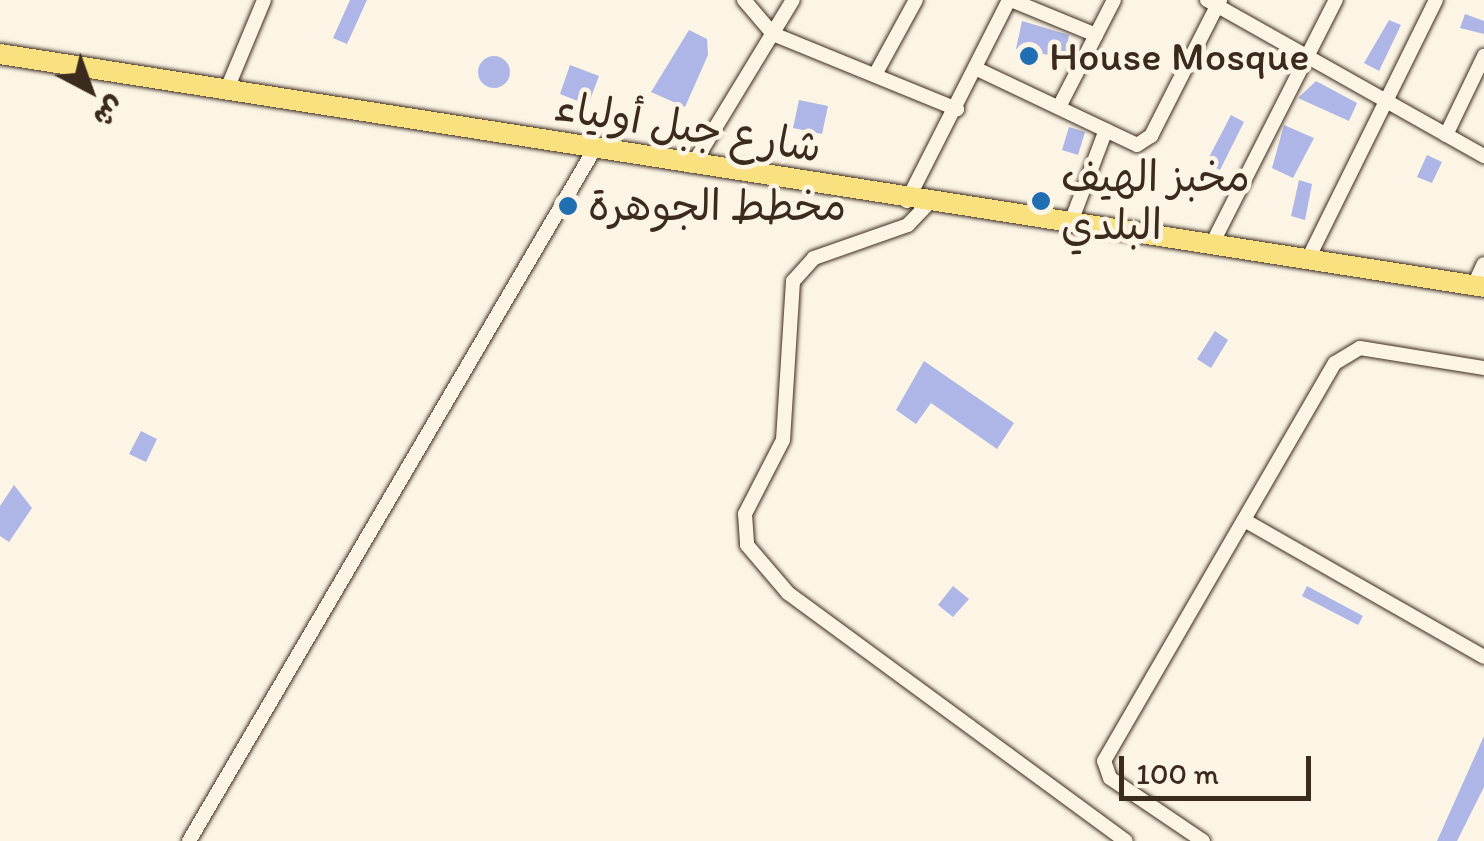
<!DOCTYPE html>
<meta charset="utf-8">
<style>
body{margin:0}
#map{position:relative;width:1484px;height:841px;overflow:hidden;background:#fcf5e5;font-family:Itim,"Playpen Sans Arabic",sans-serif}
div>[style]{position:absolute}
[style*='--x']{left:calc(var(--x)*1px);top:calc(var(--y)*1px);width:calc(var(--w)*1px);rotate:calc(var(--a)*1deg)}
.building>*{inset:0;background:#adb6e6}
.round{border-radius:50%}
.roads{filter:drop-shadow(0 0 2px #3b2a1e) drop-shadow(0 0 2px #3b2a1e)}
.minor>*{height:14px;margin:-7px;padding:0 7px;transform-origin:7px;border-radius:7px;background:#fcf5e5}
.highway>*{height:20px;margin:-10px;padding:0 10px;transform-origin:10px;border-radius:10px;background:#fae180}
.dots>*{width:28px;height:28px;translate:-50% -50%;box-sizing:border-box;border:5px solid #fcf5e5;border-radius:50%}
span{translate:-50% -50%;white-space:nowrap;text-align:center;line-height:1.15;-webkit-text-stroke:9px #fcf5e5;paint-order:stroke}
.poi-label{font-size:42px;color:#3b2a1e}
.left{translate:0 -50%;text-align:left}
.street-label{font-size:42px;color:#3b2a1e}
.north{position:absolute;left:40px;top:40px;width:100px;height:100px;-webkit-text-stroke:8px #fcf5e5;paint-order:stroke;rotate:139deg;font-size:28px;font-weight:700;line-height:40px;text-align:center;color:#3b2a1e}
.north::after{content:'';display:block;margin:auto;width:35px;height:45px;background:#3b2a1e;clip-path:polygon(50% 0,100% 100%,50% 72%,0 100%)}
.scale{position:absolute;left:1119px;top:756px;width:192px;height:45px;box-sizing:border-box;border:5px solid #3b2a1e;border-top:0;padding-left:12px;font-size:30px;line-height:35px;white-space:nowrap;color:#3b2a1e;-webkit-text-stroke:8px #fcf5e5;paint-order:stroke}
</style>
<div id="map">
<div class="building">
<div style="clip-path:polygon(350px 0,367px 0,347px 44px,333px 38px)"></div>
<div style="clip-path:polygon(1465px 14px,1484px 21px,1484px 34px,1460px 28px)"></div>
<div style="clip-path:polygon(1389px 20px,1401px 25px,1379px 71px,1364px 63px)"></div>
<div style="clip-path:polygon(1022px 21px,1069px 35px,1065px 58px,1016px 49px)"></div>
<div style="clip-path:polygon(689px 30px,707px 39px,708px 55px,685px 107px,651px 92px)"></div>
<div class="round" style="left:478px;top:56px;width:32px;height:32px"></div>
<div style="clip-path:polygon(570px 65px,599px 76px,588px 105px,560px 94px)"></div>
<div style="clip-path:polygon(1316px 81px,1357px 103px,1349px 121px,1298px 98px)"></div>
<div style="clip-path:polygon(799px 100px,828px 106px,822px 134px,793px 128px)"></div>
<div style="clip-path:polygon(1231px 115px,1244px 122px,1220px 170px,1206px 163px)"></div>
<div style="clip-path:polygon(1284px 125px,1314px 138px,1293px 178px,1272px 168px)"></div>
<div style="clip-path:polygon(1069px 127px,1085px 132px,1078px 155px,1062px 150px)"></div>
<div style="clip-path:polygon(1427px 155px,1442px 162px,1432px 183px,1417px 177px)"></div>
<div style="clip-path:polygon(1299px 180px,1312px 184px,1305px 220px,1291px 216px)"></div>
<div style="clip-path:polygon(1215px 331px,1228px 340px,1211px 368px,1197px 359px)"></div>
<div style="clip-path:polygon(924px 361px,1014px 423px,997px 449px,931px 403px,916px 424px,896px 410px)"></div>
<div style="clip-path:polygon(141px 431px,157px 439px,146px 462px,129px 454px)"></div>
<div style="clip-path:polygon(14px 485px,32px 508px,9px 542px,0 536px,0 506px)"></div>
<div style="clip-path:polygon(953px 586px,969px 599px,953px 617px,938px 605px)"></div>
<div style="clip-path:polygon(1307px 586px,1363px 616px,1358px 625px,1302px 596px)"></div>
<div style="clip-path:polygon(1484px 736px,1484px 787px,1457px 841px,1437px 841px)"></div>
</div>
<div class="roads">
<div class="minor">
<div style="--x:744;--y:0;--w:45;--a:49.5"></div>
<div style="--x:773;--y:34;--w:199;--a:22.2"></div>
<div style="--x:1011;--y:0;--w:92;--a:22.4"></div>
<div style="--x:1207;--y:0;--w:318;--a:29.4"></div>
<div style="--x:977;--y:69;--w:177;--a:25.4"></div>
<div style="--x:1137;--y:145;--w:17;--a:-33"></div>
<div style="--x:1151;--y:136;--w:153;--a:-63.1"></div>
<div style="--x:876;--y:73;--w:83;--a:-61.3"></div>
<div style="--x:227;--y:89;--w:96;--a:-67.4"></div>
<div style="--x:1059;--y:107;--w:120;--a:-62.8"></div>
<div style="--x:1446;--y:135;--w:88;--a:-64.3"></div>
<div style="--x:692;--y:166;--w:194;--a:-58.7"></div>
<div style="--x:907;--y:201;--w:225;--a:-63.1"></div>
<div style="--x:928;--y:204;--w:29;--a:134"></div>
<div style="--x:908;--y:225;--w:100;--a:160.7"></div>
<div style="--x:814;--y:258;--w:31;--a:132"></div>
<div style="--x:793;--y:281;--w:159;--a:93.6"></div>
<div style="--x:783;--y:440;--w:83;--a:117.2"></div>
<div style="--x:745;--y:514;--w:31;--a:86"></div>
<div style="--x:747;--y:545;--w:63;--a:49.5"></div>
<div style="--x:788;--y:593;--w:419;--a:36.3"></div>
<div style="--x:1071;--y:222;--w:98;--a:-69.2"></div>
<div style="--x:1212;--y:244;--w:274;--a:-63.1"></div>
<div style="--x:1308;--y:259;--w:289;--a:-63.7"></div>
<div style="--x:1474;--y:285;--w:23;--a:-65"></div>
<div style="--x:1244;--y:520;--w:276;--a:29.7"></div>
<div style="--x:189;--y:841;--w:801;--a:-59.63"></div>
<div style="--x:1203;--y:841;--w:112;--a:-145.9"></div>
<div style="--x:1110;--y:778;--w:18;--a:-109"></div>
<div style="--x:1104;--y:761;--w:460;--a:-59.9"></div>
<div style="--x:1335;--y:363;--w:29;--a:-31"></div>
<div style="--x:1360;--y:348;--w:126;--a:9.2"></div>
</div>
<div class="highway">
<div style="--x:0;--y:54;--w:1502;--a:8.92"></div>
</div>
</div>
<div class="dots">
<div style="left:1029px;top:56px;background:#1f6fb2"></div>
<div style="left:1041px;top:201px;background:#1f6fb2"></div>
<div style="left:568px;top:206px;background:#1f6fb2"></div>
</div>
<div class="poi-label">
<span class="left" style="left:1049px;top:56px">House Mosque</span>
<span class="left" style="left:1061px;top:201px">مخبز الهيف<br>البلدي</span>
<span class="left" style="left:588px;top:206px">مخطط الجوهرة</span>
</div>
<div class="street-label">
<span style="left:688px;top:127px;rotate:9deg">شارع جبل أولياء</span>
</div>
<div class="north">ش</div>
<div class="scale">100 m</div>
</div>
